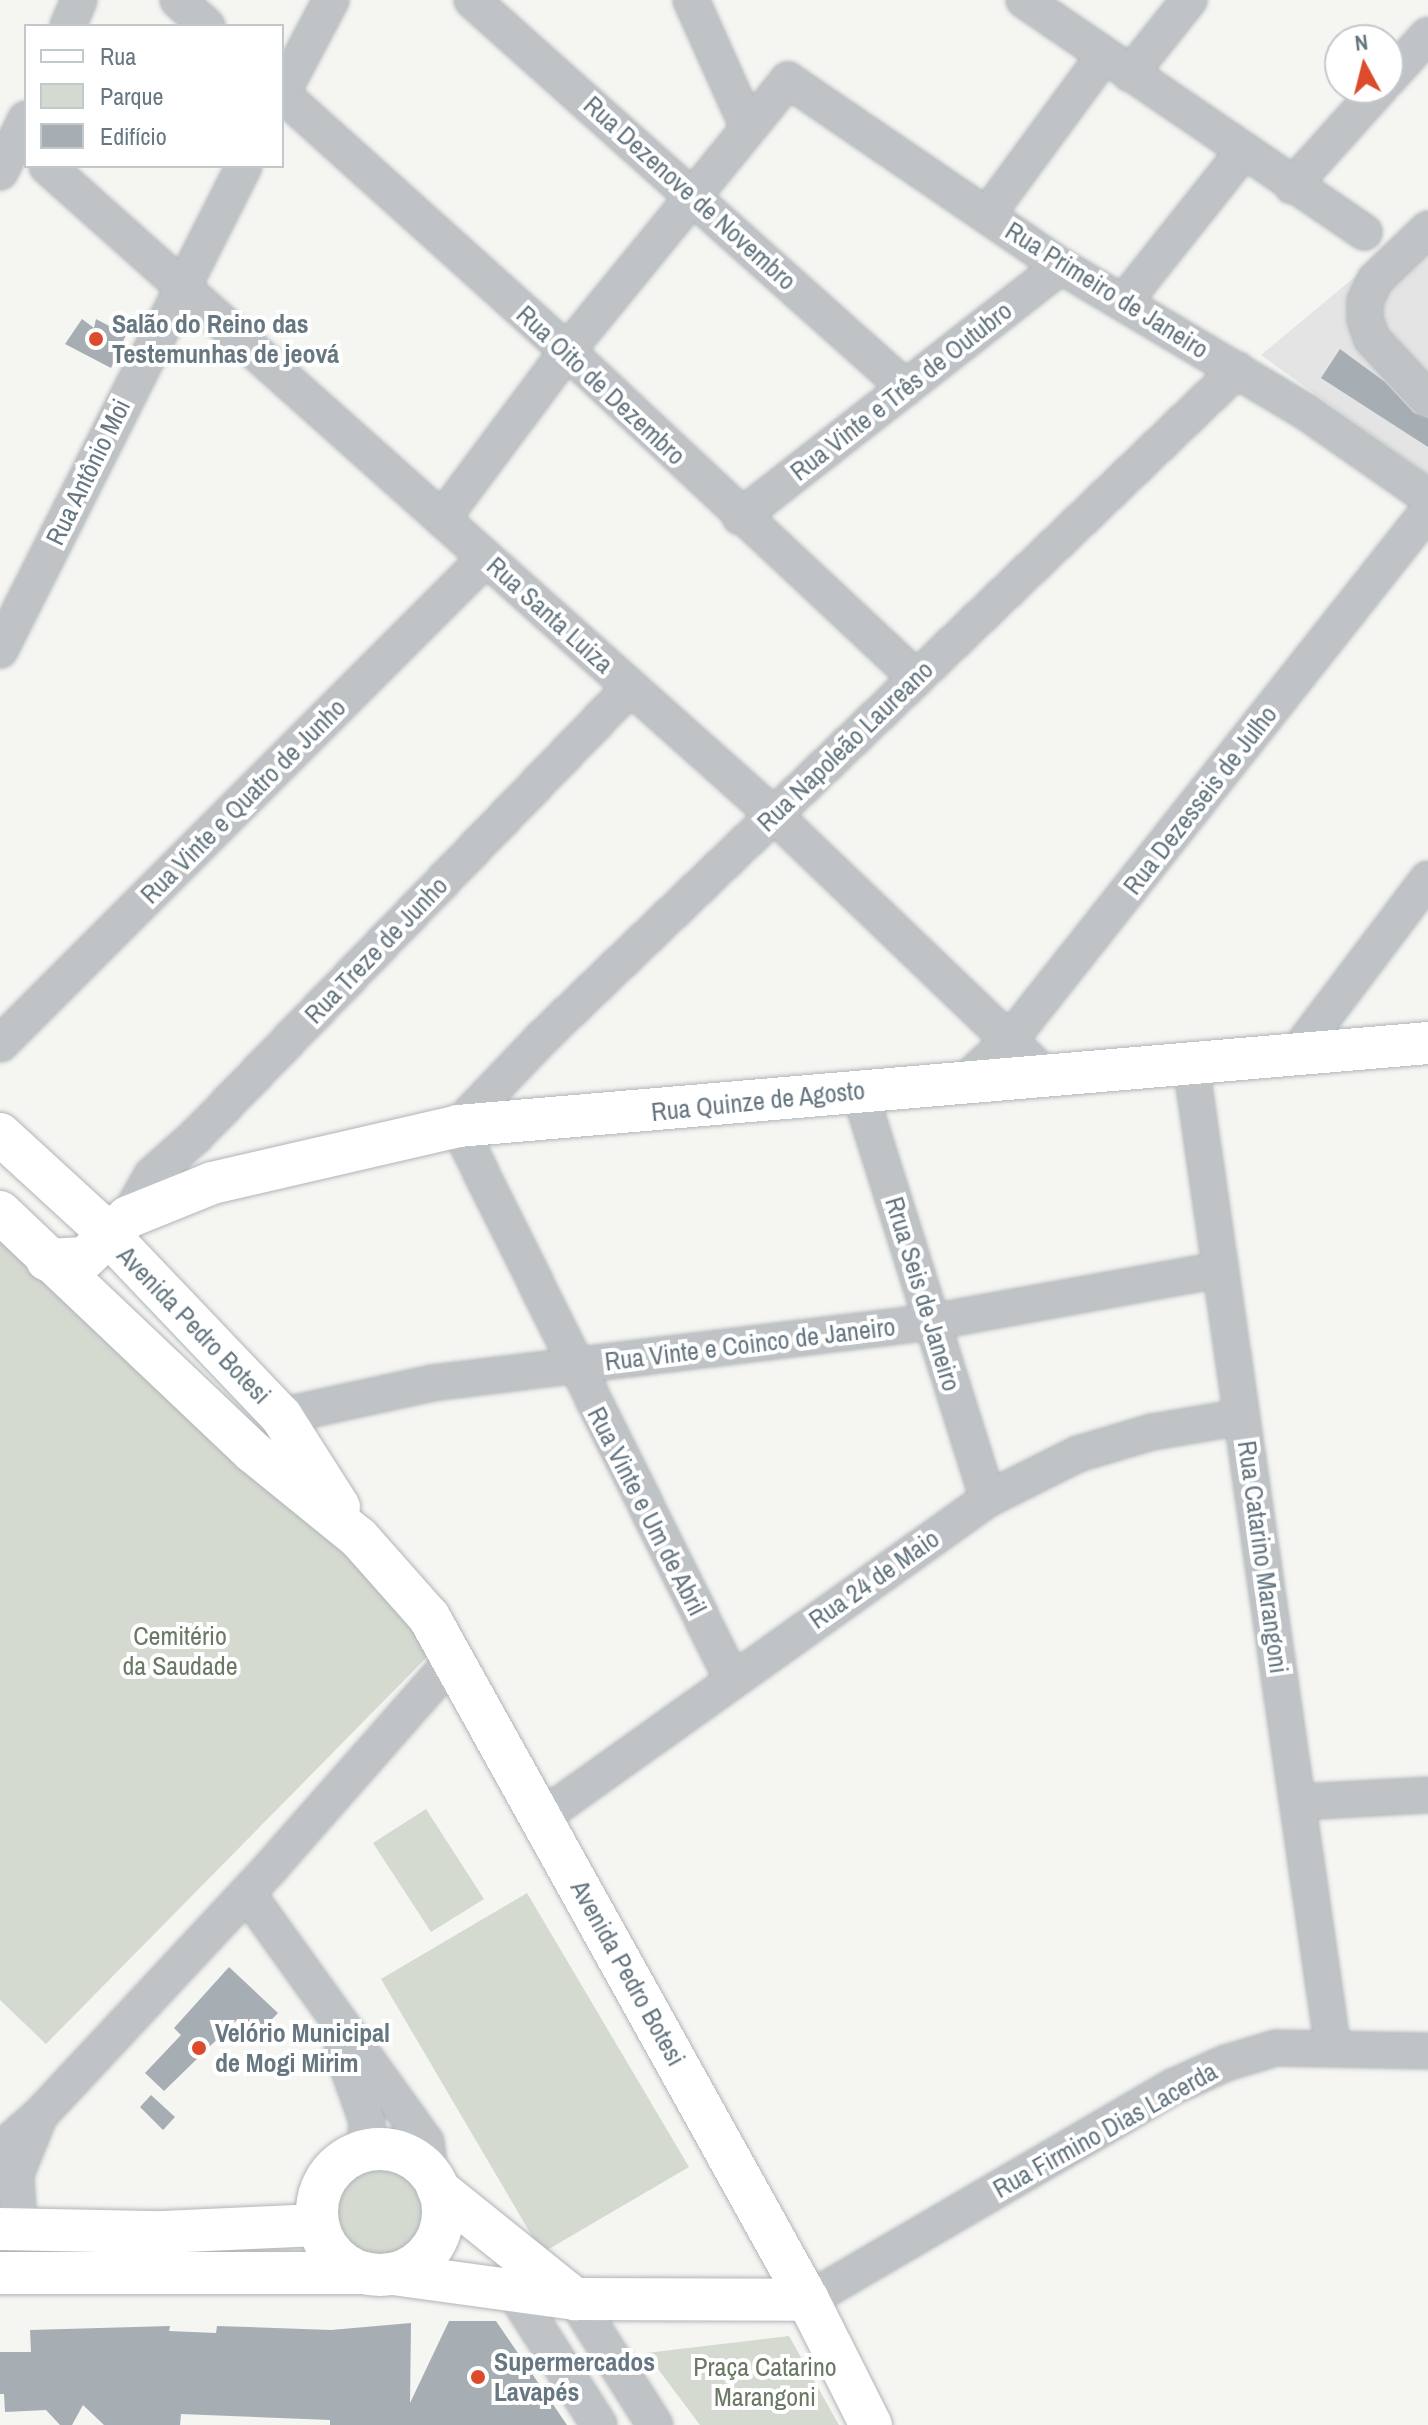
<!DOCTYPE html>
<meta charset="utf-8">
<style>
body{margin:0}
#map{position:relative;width:1428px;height:2425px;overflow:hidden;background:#f5f5f2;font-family:"Archivo Narrow",sans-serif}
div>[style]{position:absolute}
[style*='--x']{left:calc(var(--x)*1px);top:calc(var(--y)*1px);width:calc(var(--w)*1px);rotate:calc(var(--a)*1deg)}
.built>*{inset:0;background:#e3e4e3}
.green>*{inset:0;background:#d5dad1}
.round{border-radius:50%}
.building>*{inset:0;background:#a6aeb3}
.roads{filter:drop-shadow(0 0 2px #b0b5b9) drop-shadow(0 0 2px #b0b5b9)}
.minor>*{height:34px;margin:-17px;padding:0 17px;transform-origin:17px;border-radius:17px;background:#bfc3c6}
.major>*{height:42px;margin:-21px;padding:0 21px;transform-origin:21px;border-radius:21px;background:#fff}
.major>.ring{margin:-21px;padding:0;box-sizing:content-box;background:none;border:42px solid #fff;border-radius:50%}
.dots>*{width:22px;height:22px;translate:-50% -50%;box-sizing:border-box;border:4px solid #fff;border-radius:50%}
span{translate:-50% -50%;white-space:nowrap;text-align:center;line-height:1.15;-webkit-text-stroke:8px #fff;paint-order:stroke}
.street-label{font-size:26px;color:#667782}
.poi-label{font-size:26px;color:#667782;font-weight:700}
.left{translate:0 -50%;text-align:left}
.park-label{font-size:26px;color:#697964}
.legend{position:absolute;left:24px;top:24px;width:260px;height:144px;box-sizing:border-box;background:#fff;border:2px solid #c2c9cd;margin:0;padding:10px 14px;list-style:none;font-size:24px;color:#667782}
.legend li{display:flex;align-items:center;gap:16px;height:40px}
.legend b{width:40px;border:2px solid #c2c9cd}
.north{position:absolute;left:1324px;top:24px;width:80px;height:80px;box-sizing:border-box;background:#fff;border:2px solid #c2c9cd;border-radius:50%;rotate:353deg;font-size:22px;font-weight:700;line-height:32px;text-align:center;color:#667782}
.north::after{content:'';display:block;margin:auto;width:28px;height:36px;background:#dc4b2c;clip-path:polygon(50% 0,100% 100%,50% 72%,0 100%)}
</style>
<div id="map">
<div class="built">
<div style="clip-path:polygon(1428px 216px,1428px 475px,1261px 355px)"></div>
</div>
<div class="green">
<div style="clip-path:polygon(0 1230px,414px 1619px,429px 1655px,46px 2044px,0 2000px)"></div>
<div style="clip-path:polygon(426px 1809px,484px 1899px,431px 1932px,373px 1843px)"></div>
<div style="clip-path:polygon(527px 1893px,689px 2167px,542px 2253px,381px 1979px)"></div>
<div class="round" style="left:333px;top:2163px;width:100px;height:100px"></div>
<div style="clip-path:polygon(789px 2336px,839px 2425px,700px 2425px,646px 2353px)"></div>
</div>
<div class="building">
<div style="clip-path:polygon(82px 319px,94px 328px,96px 319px,126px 335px,111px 368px,65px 344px)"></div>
<div style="clip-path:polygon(1340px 349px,1385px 382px,1414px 413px,1428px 418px,1428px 447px,1321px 378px)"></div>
<div style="clip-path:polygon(229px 1967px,278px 2013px,256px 2036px,238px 2019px,164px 2091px,145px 2073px,181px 2035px,174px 2028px)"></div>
<div style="clip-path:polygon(151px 2095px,175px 2117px,163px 2130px,140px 2107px)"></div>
<div style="clip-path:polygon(449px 2321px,496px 2321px,567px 2425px,330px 2425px,330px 2420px,181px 2414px,180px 2425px,104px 2425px,83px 2405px,72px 2425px,60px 2425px,46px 2410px,5px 2412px,4px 2394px,0 2394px,0 2352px,31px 2352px,30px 2330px,170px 2326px,169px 2331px,216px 2333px,217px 2326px,331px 2330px,411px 2323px,410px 2403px)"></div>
</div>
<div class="roads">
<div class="minor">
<div style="--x:178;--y:0;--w:39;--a:42"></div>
<div style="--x:472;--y:0;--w:582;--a:41.8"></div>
<div style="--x:691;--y:0;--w:137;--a:65.9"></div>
<div style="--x:1024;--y:0;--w:412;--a:34.3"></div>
<div style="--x:68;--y:26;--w:28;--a:-67"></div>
<div style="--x:1130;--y:74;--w:95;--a:-51.4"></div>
<div style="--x:1388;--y:79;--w:59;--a:-47.7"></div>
<div style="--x:282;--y:93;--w:105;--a:-62.2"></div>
<div style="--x:282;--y:94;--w:384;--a:42"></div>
<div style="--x:567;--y:351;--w:479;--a:43.1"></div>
<div style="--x:47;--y:166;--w:975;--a:41.76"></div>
<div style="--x:774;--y:815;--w:374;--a:43.8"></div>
<div style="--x:0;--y:172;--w:59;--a:-63.9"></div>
<div style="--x:1292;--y:186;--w:132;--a:-48.1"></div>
<div style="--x:987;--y:215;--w:196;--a:-53.7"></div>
<div style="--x:1428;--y:229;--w:74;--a:136.1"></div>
<div style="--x:1375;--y:280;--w:23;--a:115"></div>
<div style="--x:1365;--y:301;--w:18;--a:90"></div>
<div style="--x:1365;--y:319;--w:21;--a:71"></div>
<div style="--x:1372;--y:339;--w:82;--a:47"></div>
<div style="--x:1123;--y:303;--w:193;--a:-51.5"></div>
<div style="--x:740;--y:517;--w:407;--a:-38"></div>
<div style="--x:442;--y:519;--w:209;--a:-53.3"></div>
<div style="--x:567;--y:351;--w:350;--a:-50.8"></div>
<div style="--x:788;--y:80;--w:330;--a:34.3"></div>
<div style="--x:1061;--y:266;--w:285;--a:30.8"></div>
<div style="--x:1306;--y:412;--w:149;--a:34.9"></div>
<div style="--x:0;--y:650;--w:542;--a:-63.25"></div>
<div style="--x:0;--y:1044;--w:687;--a:-45"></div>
<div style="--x:1296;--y:1054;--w:219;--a:-53"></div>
<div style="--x:1191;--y:1065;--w:994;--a:81.79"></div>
<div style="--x:964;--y:1082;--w:61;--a:-42.3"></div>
<div style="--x:1009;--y:1041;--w:676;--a:-51.67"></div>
<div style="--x:859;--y:1090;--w:429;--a:72.5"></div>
<div style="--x:128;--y:1217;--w:48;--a:-60.3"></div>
<div style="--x:152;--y:1175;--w:59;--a:-41.6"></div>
<div style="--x:196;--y:1136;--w:625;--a:-45.91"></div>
<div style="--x:281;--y:1416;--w:155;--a:-12.3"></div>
<div style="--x:432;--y:1383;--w:504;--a:-6.96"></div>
<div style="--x:932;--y:1322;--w:292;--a:-10.3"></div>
<div style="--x:732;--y:1679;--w:617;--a:-116.36"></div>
<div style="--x:458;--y:1126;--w:123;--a:-46.3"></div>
<div style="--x:543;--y:1037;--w:963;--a:-43.86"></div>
<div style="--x:1299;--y:1802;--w:129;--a:-3.1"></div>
<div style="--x:542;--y:1817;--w:548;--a:-35.49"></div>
<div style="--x:988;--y:1499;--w:101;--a:-26.6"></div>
<div style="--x:1078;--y:1454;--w:77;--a:-16.6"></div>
<div style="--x:1152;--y:1432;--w:91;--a:-9.5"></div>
<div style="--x:247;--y:1893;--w:307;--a:54.3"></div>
<div style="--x:426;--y:2142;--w:34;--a:82"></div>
<div style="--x:342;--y:2051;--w:74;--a:70.3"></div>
<div style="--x:367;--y:2121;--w:30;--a:94"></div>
<div style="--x:0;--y:2150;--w:55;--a:-41.3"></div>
<div style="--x:41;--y:2114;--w:339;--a:-47"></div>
<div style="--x:272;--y:1866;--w:276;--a:-48.7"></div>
<div style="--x:19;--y:2230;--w:56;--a:-93.1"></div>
<div style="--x:16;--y:2174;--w:56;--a:-68"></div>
<div style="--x:516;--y:2295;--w:154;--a:57.4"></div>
<div style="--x:575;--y:2299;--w:149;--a:57.6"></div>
<div style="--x:808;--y:2300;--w:423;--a:-30.3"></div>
<div style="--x:1173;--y:2087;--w:58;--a:-24.4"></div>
<div style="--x:1226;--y:2063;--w:52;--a:-16.7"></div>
<div style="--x:1276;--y:2048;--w:152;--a:1.1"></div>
</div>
<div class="major">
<div style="--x:0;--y:1134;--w:132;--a:42.5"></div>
<div style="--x:97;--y:1223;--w:267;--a:46.4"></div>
<div style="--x:281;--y:1416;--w:108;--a:57.5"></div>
<div style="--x:0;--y:1212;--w:349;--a:43.5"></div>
<div style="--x:253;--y:1452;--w:136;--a:39.1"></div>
<div style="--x:359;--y:1538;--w:106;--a:48.5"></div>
<div style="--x:429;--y:1617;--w:781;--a:60.97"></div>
<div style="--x:808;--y:2300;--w:140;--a:63.3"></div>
<div style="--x:47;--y:1260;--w:38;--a:-3"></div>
<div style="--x:85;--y:1258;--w:59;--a:-43.6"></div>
<div style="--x:128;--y:1217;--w:91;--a:-22"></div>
<div style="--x:212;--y:1183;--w:253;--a:-13"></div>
<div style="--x:458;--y:1126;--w:974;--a:-4.89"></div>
<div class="ring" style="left:317px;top:2149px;width:84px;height:84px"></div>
<div style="--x:438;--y:2189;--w:176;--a:38.8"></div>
<div style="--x:0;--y:2229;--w:163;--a:1.1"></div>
<div style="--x:163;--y:2232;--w:155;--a:-2.6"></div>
<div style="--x:0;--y:2273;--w:365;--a:0"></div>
<div style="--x:393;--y:2274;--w:184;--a:7.8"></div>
<div style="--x:575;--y:2299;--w:233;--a:0.2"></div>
</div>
</div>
<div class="dots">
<div style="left:96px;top:339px;background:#dc4b2c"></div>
<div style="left:199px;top:2048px;background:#dc4b2c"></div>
<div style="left:478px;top:2377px;background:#dc4b2c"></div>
</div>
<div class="street-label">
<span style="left:690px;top:193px;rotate:42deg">Rua Dezenove de Novembro</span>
<span style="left:1107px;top:290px;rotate:32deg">Rua Primeiro de Janeiro</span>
<span style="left:601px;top:385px;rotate:43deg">Rua Oito de Dezembro</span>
<span style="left:901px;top:391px;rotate:-38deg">Rua Vinte e Três de Outubro</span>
<span style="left:88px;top:472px;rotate:-64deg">Rua Antônio Moi</span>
<span style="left:550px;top:615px;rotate:42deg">Rua Santa Luiza</span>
<span style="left:845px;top:746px;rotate:-44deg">Rua Napoleão Laureano</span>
<span style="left:1200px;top:800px;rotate:-52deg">Rua Dezesseis de Julho</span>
<span style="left:243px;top:801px;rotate:-45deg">Rua Vinte e Quatro de Junho</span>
<span style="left:376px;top:950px;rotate:-46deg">Rua Treze de Junho</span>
<span style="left:758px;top:1101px;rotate:-6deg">Rua Quinze de Agosto</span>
<span style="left:923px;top:1294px;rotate:73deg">Rrua Seis de Janeiro</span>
<span style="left:194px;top:1325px;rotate:46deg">Avenida Pedro Botesi</span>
<span style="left:750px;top:1344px;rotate:-7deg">Rua Vinte e Coinco de Janeiro</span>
<span style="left:647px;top:1511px;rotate:63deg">Rua Vinte e Um de Abril</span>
<span style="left:1263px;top:1557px;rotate:82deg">Rua Catarino Marangoni</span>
<span style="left:874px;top:1579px;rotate:-35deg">Rua 24 de Maio</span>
<span style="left:628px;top:1973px;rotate:61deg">Avenida Pedro Botesi</span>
<span style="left:1105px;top:2130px;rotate:-29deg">Rua Firmino Dias Lacerda</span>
</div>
<div class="poi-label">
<span class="left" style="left:112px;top:339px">Salão do Reino das<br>Testemunhas de jeová</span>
<span class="left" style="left:215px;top:2048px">Velório Municipal<br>de Mogi Mirim</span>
<span class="left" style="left:494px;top:2377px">Supermercados<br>Lavapés</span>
</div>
<div class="park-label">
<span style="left:180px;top:1651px">Cemitério<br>da Saudade</span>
<span style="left:765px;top:2382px">Praça Catarino<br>Marangoni</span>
</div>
<ul class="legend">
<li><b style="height:10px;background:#fff"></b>Rua</li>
<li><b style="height:22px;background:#d5dad1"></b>Parque</li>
<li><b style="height:22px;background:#a6aeb3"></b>Edifício</li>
</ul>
<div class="north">N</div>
</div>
